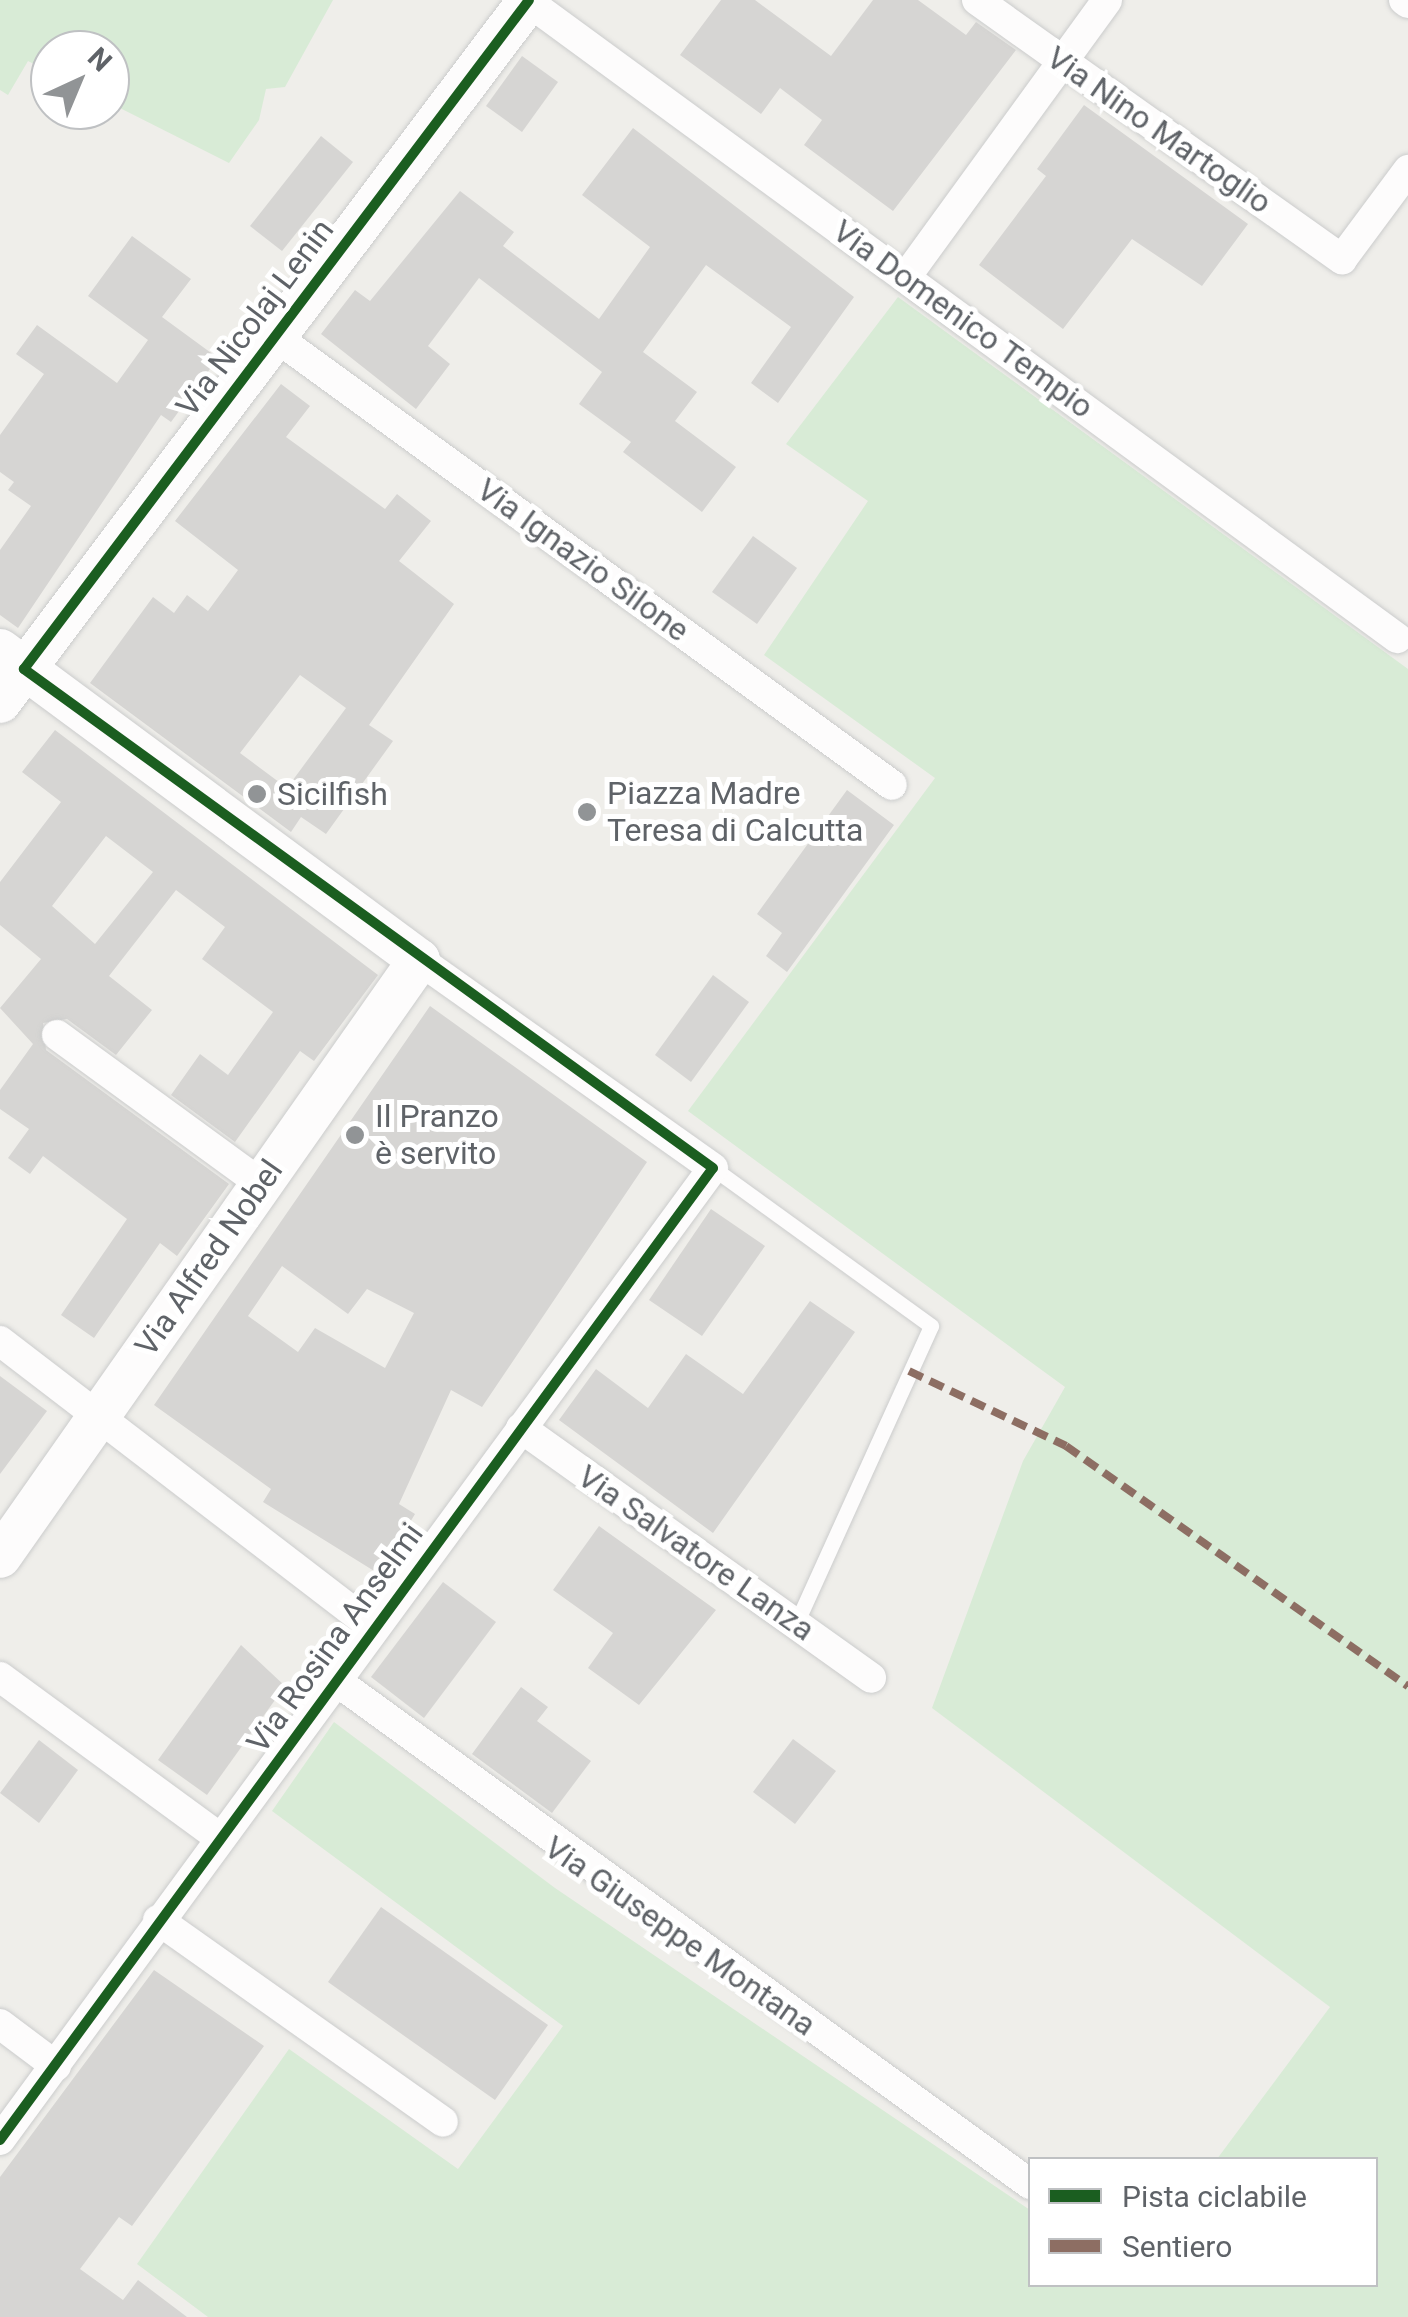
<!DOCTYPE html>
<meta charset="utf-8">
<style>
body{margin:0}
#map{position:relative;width:1408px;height:2317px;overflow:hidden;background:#efeeea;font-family:Roboto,sans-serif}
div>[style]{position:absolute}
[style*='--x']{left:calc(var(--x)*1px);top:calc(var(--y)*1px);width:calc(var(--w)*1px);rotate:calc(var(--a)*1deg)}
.green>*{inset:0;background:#d8ebd6}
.building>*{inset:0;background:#d6d5d3}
.roads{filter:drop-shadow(0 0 2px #cbcccc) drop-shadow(0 0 2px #cbcccc)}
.lane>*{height:15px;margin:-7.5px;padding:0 7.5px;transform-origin:7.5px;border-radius:7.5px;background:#fdfcfc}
.street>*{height:30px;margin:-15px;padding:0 15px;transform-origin:15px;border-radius:15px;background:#fdfcfc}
.secondary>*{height:42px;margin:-21px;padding:0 21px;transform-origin:21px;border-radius:21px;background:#fdfcfc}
.quiet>*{height:8px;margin-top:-4px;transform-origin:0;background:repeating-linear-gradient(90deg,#8d6e63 0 15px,transparent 0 23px)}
.cycleway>*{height:10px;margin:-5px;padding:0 5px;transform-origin:5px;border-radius:5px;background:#1b5e20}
.dots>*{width:28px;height:28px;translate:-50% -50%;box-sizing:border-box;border:5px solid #fff;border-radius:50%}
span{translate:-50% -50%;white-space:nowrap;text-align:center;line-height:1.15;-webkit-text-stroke:10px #fff;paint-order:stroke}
.street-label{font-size:32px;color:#5f6368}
.poi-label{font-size:32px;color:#5f6368}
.left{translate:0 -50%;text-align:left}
.legend{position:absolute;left:1028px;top:2157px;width:350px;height:130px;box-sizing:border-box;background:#fff;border:2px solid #bfc1c3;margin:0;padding:12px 18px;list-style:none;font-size:30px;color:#5f6368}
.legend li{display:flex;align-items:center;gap:20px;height:50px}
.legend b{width:50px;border:2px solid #bfc1c3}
.north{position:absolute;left:30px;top:30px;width:100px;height:100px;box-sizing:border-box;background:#fff;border:2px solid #bfc1c3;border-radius:50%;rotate:44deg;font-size:28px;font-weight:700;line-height:40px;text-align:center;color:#5f6368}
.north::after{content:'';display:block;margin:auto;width:35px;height:45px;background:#919496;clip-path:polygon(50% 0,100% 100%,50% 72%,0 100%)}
</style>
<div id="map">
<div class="green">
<div style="clip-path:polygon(0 0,333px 0,285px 87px,266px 89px,259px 120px,229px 163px,110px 103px,110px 50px,50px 50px,50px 72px,28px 61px,8px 95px,0 90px)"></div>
<div style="clip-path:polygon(898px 297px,1408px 669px,1408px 2317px,208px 2317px,137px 2264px,289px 2049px,458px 2169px,563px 2026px,272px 1811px,334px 1722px,555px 1888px,1030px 2210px,1030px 2284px,1376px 2284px,1376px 2160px,1217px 2159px,1330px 2007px,932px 1708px,1023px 1461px,1065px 1387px,688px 1111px,935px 778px,764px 655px,868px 501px,786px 444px)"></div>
</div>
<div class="building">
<div style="clip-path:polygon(721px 0,755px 0,831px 56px,873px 0,918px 0,966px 35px,976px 22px,1016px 50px,893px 211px,804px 145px,822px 120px,780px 88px,761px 114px,680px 55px)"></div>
<div style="clip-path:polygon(522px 56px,558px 82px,522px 132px,486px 106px)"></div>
<div style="clip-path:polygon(1084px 105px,1248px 224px,1202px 286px,1132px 239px,1063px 329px,979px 265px,1046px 176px,1037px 169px)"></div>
<div style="clip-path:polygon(633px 128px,854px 297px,778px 403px,751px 383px,791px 327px,706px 265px,643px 352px,697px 392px,675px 421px,736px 467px,702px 512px,623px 452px,631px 442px,579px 404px,602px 372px,479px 278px,428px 346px,450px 364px,416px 409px,321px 334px,355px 290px,370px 301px,460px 191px,514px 232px,503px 246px,599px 319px,650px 247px,582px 195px)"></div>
<div style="clip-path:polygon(321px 136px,353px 162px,282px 251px,250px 226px)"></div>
<div style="clip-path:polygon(132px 236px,191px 279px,162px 317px,218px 358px,171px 422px,161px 415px,18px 628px,0 615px,0 550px,31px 506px,8px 490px,14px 482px,0 472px,0 435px,44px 374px,16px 354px,37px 325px,117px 383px,148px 340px,88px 296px)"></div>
<div style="clip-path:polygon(evenodd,281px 384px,310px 406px,286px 437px,385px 509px,397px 494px,431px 521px,399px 561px,454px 604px,369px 725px,393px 741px,326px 834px,301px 817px,291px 832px,90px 683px,153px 597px,174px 613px,187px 595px,208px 611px,238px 570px,175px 521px,281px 384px,300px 675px,346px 708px,287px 788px,240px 753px,300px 675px)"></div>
<div style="clip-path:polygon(753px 536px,797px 568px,757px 624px,712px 592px)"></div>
<div style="clip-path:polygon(evenodd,55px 730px,378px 975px,314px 1061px,300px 1051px,235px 1142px,171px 1095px,200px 1054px,228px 1075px,273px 1012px,202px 959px,225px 927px,176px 890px,109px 976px,152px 1010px,116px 1055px,67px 1019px,43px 1023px,46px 1050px,229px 1184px,177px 1256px,160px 1243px,94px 1338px,61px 1315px,127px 1219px,43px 1156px,30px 1174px,8px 1158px,29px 1129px,0 1109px,0 1090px,33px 1044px,0 1008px,41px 959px,0 925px,0 882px,61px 802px,22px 772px,55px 730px,106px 836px,153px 872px,95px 944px,52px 906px,106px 836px)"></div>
<div style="clip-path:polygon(847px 790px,894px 825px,787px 972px,766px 956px,782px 933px,757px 914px)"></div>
<div style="clip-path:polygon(713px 975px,749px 1002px,691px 1082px,655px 1055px)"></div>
<div style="clip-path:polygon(evenodd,430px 1006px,647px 1162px,482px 1407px,451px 1390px,399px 1504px,415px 1514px,379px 1574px,263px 1502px,271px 1489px,154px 1405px,430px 1006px,282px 1266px,348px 1314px,367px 1289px,414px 1313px,385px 1368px,315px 1328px,298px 1352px,248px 1316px,282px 1266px)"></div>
<div style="clip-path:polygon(711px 1209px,765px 1246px,702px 1336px,649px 1300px)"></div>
<div style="clip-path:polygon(810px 1301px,855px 1332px,713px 1533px,559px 1420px,596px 1369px,648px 1408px,686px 1354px,743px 1394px)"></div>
<div style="clip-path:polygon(0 1376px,47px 1411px,0 1474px)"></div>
<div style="clip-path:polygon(599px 1526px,716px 1610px,639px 1705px,588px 1668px,613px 1633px,553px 1590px)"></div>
<div style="clip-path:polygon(443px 1582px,496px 1622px,424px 1718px,371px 1677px)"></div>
<div style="clip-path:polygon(241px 1645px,285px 1686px,207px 1795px,158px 1760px)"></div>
<div style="clip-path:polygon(521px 1687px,548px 1707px,537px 1721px,591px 1761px,552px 1813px,472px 1754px)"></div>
<div style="clip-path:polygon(793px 1739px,836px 1771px,795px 1824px,753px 1792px)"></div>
<div style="clip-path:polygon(39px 1740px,78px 1770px,39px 1823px,0 1793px)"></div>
<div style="clip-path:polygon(381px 1907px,548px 2025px,495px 2100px,328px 1982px)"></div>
<div style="clip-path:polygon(154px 1970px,264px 2046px,132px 2226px,119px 2217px,80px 2269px,123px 2300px,138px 2280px,187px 2317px,0 2317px,0 2177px)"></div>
</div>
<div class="roads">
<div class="lane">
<div style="--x:713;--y:1168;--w:269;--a:35.9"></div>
<div style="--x:931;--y:1326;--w:327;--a:114.4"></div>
</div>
<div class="street">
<div style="--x:526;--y:0;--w:1080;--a:36.22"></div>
<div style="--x:977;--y:0;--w:448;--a:35.4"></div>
<div style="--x:1342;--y:259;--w:111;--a:-53.4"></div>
<div style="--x:1404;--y:0;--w:5;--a:37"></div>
<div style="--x:906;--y:277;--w:342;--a:-54"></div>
<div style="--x:273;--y:335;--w:765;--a:36.02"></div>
<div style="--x:57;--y:1035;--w:253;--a:36.1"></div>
<div style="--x:0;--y:1341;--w:471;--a:37.5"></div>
<div style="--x:521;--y:1428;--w:430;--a:35.5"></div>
<div style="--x:0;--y:1677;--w:271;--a:36.2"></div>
<div style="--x:335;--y:1680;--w:859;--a:35.95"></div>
<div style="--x:158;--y:1920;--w:349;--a:35.3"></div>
<div style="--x:0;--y:2024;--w:70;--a:36.9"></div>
<div style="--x:0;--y:2140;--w:1205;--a:-53.74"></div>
<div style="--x:713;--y:1168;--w:360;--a:-144.7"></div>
</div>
<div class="secondary">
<div style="--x:0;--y:650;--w:521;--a:36.5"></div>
<div style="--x:419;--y:960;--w:729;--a:125.06"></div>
<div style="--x:0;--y:702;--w:879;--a:-53"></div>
</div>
</div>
<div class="quiet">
<div style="--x:909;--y:1371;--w:174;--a:25.5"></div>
<div style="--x:1066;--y:1446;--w:418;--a:35.1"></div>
</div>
<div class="cycleway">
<div style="--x:0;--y:2140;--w:1205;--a:-53.74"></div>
<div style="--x:713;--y:1168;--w:851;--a:-144.09"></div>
<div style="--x:24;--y:669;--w:838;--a:-52.95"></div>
</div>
<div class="dots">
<div style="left:257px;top:794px;background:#919496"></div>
<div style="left:587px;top:812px;background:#919496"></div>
<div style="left:355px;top:1135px;background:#919496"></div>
</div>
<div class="street-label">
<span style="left:1159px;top:130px;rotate:35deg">Via Nino Martoglio</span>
<span style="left:255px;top:318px;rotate:-53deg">Via Nicolaj Lenin</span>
<span style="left:963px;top:319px;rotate:36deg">Via Domenico Tempio</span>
<span style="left:583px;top:560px;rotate:36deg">Via Ignazio Silone</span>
<span style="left:209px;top:1258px;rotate:-55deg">Via Alfred Nobel</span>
<span style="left:696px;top:1553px;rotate:35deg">Via Salvatore Lanza</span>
<span style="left:335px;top:1638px;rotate:-54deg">Via Rosina Anselmi</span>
<span style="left:680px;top:1936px;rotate:35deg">Via Giuseppe Montana</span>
</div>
<div class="poi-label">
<span class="left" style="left:277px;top:794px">Sicilfish</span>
<span class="left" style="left:607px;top:812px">Piazza Madre<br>Teresa di Calcutta</span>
<span class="left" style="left:375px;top:1135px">Il Pranzo<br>è servito</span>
</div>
<ul class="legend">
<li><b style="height:12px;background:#1b5e20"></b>Pista ciclabile</li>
<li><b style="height:12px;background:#8d6e63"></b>Sentiero</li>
</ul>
<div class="north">N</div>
</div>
